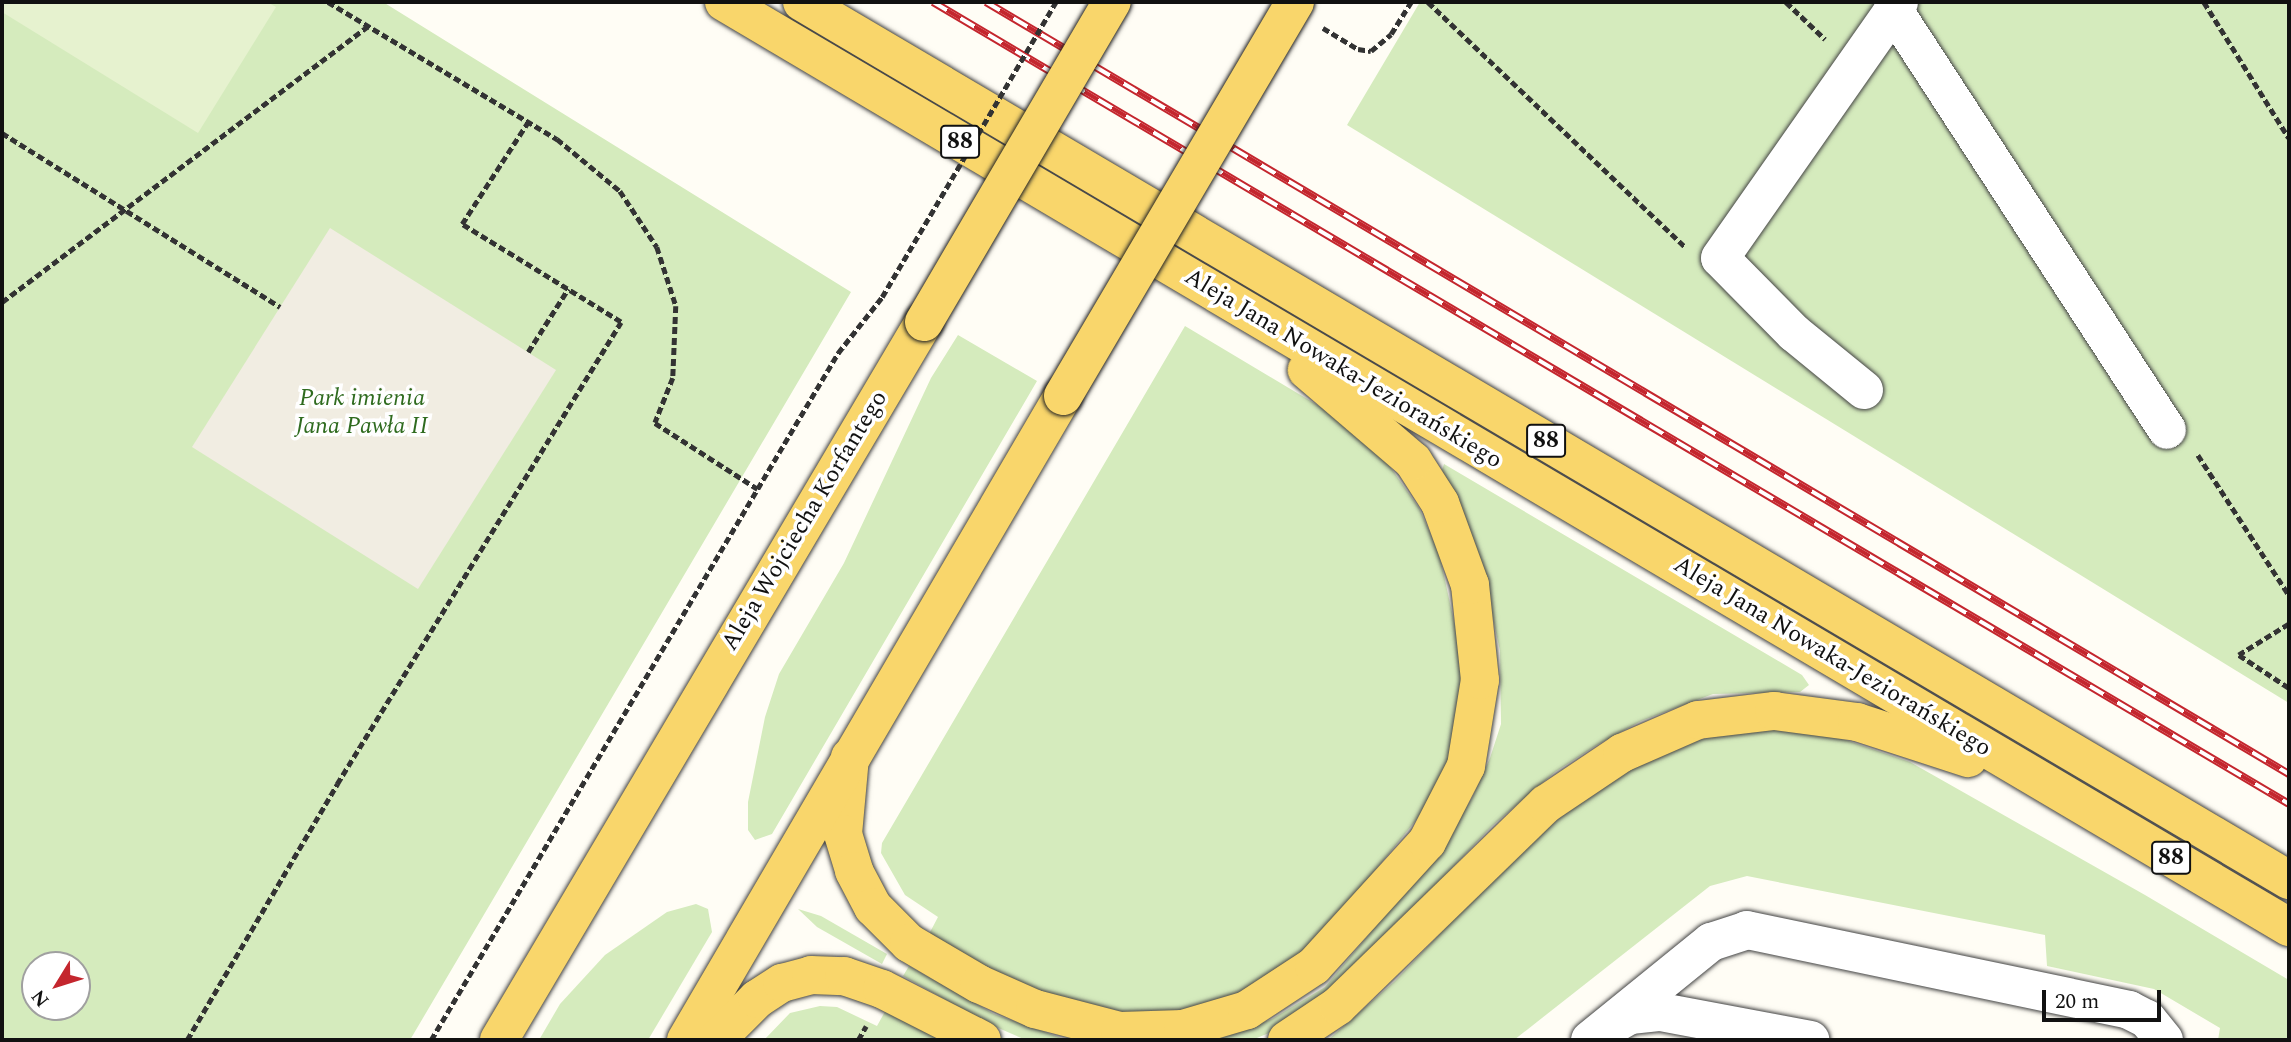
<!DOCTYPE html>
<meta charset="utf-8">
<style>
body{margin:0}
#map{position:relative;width:2291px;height:1042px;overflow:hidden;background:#fffdf5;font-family:Spectral,serif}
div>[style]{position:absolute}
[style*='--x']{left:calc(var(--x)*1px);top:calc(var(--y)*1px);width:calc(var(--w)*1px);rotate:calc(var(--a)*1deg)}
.green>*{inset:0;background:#d5ebbd}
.pitch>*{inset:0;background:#e6f2cf}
.plaza>*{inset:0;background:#f1ede2}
.path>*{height:4.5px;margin-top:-2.25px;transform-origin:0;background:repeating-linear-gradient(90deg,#333 0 7px,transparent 0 10.5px)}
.roads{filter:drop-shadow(0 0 2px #444) drop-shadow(0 0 2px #444)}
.minor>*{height:38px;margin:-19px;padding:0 19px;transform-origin:19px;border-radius:19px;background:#fff}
.major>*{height:38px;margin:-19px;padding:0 19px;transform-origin:19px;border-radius:19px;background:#f9d66b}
.rail>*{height:8px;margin-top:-4px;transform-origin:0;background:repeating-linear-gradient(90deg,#fff 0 16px,#c4262e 0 32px);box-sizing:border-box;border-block:2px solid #c4262e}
.path-bridge>*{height:4.5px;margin-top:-2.25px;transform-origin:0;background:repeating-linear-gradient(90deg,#333 0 7px,transparent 0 10.5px)}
.bridges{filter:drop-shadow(0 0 2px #222) drop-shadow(0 0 2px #222)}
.major-bridge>*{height:38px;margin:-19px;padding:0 19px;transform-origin:19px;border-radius:19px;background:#f9d66b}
span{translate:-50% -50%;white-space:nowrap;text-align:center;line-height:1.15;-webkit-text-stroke:7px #fff;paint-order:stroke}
.shield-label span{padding:2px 5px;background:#fff;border:2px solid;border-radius:5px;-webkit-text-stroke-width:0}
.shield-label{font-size:23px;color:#111;font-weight:700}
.street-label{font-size:24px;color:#111}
.park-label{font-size:24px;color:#2f6b1f;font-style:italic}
.frame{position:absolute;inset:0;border:4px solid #111;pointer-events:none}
.north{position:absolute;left:21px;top:951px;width:70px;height:70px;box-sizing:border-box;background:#fff;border:2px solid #a0a0a0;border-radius:50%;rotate:232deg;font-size:19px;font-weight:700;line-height:28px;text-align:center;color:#111}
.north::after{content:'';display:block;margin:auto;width:24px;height:32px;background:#c4262e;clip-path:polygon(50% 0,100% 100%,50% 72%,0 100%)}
.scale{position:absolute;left:2042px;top:990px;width:119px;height:32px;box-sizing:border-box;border:4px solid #111;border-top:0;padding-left:9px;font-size:21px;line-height:24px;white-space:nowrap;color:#111;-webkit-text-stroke:5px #fff;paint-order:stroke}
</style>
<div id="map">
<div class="green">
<div style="clip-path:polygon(evenodd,2px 2px,383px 2px,851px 292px,410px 1040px,2px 1040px,2px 2px,35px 965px,77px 965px,77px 1007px,35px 1007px,35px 965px)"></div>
<div style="clip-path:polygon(1420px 2px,2289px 2px,2289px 703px,1347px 125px)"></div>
<div style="clip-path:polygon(1185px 326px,1329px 412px,1379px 451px,1419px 508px,1439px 553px,1464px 667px,1455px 750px,1439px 783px,1417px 819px,1326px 931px,1305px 952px,1255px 986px,1224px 1000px,1187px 1010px,1124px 1015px,1021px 987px,928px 936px,938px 917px,905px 895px,881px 853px,882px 843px)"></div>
<div style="clip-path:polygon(958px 335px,1037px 381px,772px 834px,755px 840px,748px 830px,748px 802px,765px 717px,779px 674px,844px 563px,931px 378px)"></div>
<div style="clip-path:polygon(1444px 464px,1802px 675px,1809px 685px,1800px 692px,1713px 694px,1641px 721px,1597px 745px,1555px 772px,1492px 826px,1348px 977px,1279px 1029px,1252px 1040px,1215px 1040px,1272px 1019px,1325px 987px,1439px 851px,1472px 798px,1490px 758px,1501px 724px,1500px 651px,1484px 577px,1442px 470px)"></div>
<div style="clip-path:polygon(1756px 726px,1837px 737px,1910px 762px,2145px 895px,2289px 980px,2289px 1040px,2218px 1040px,2220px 1028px,2154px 989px,2047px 966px,2045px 935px,1747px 876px,1710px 886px,1514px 1040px,1328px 1040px,1395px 981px,1521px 849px,1604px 783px,1679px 745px)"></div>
<div style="clip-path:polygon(696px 904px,708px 909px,712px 932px,648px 1040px,539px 1040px,560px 1004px,605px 955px,667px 912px)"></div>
<div style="clip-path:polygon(798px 909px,821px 916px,887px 954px,882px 964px,817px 927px)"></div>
<div style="clip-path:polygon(909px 966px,994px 1014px,1067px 1040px,1026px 1040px,989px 1024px,903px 976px)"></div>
<div style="clip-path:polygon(820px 1006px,837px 1007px,877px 1026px,887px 1008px,943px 1040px,764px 1040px,790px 1013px)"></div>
</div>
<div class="pitch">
<div style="clip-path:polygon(2px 2px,267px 2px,276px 7px,198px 133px,2px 12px)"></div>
</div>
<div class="plaza">
<div style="clip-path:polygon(330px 228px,556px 370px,418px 589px,192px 447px)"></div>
</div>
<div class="path">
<div style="--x:328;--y:2;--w:267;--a:30.9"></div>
<div style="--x:557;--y:139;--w:82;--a:39.5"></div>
<div style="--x:620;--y:191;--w:67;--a:56.5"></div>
<div style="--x:657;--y:247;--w:62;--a:72.1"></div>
<div style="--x:676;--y:306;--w:72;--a:92.4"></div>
<div style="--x:673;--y:378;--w:48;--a:111.8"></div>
<div style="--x:655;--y:423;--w:122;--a:32.7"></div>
<div style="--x:1428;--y:2;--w:354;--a:43.6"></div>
<div style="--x:1786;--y:2;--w:54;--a:43.5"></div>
<div style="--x:2204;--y:2;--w:160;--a:58"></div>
<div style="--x:1323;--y:28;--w:41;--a:31"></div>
<div style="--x:1358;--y:49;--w:13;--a:9"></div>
<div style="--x:1371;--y:51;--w:26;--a:-40"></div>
<div style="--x:1391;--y:34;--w:38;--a:-58"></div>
<div style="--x:2;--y:133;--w:328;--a:32"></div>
<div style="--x:2;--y:302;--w:458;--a:-37"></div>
<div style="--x:528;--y:352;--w:75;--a:-57.6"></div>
<div style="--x:2198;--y:455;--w:167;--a:57"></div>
<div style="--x:2289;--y:624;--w:59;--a:148.2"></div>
<div style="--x:2239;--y:655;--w:60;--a:33.4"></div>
<div style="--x:187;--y:1040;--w:297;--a:-59.6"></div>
<div style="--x:337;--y:784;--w:542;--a:-58.42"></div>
<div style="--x:621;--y:322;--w:187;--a:-148.4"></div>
<div style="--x:462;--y:224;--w:121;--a:-57.1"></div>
<div style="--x:431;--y:1040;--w:799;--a:-59.36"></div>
<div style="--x:838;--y:353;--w:71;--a:-51.8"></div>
<div style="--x:858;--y:1040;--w:16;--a:-60"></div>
</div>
<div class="roads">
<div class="minor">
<div style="--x:1893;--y:9;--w:502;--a:56.94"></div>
<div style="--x:1864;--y:390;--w:90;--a:-140.8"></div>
<div style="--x:1794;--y:333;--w:105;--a:-134.6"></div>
<div style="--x:1720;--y:258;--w:312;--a:-55"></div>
<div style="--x:1616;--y:1023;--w:16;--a:-30"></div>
<div style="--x:1630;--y:1015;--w:31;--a:-6"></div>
<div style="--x:1661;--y:1012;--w:152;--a:10.6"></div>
<div style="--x:1590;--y:1040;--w:156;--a:-39"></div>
<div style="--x:1711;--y:942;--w:38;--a:-18"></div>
<div style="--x:1747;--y:930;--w:390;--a:11.8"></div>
<div style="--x:2129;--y:1010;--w:20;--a:27"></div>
<div style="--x:2147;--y:1019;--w:27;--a:51"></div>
</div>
<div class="major">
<div style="--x:724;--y:2;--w:1818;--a:30.59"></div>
<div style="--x:802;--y:2;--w:1727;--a:30.56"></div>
<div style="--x:850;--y:757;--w:77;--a:95.2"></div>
<div style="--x:843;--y:834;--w:39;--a:73"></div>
<div style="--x:854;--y:871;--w:41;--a:62.2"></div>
<div style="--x:873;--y:907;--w:51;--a:45"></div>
<div style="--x:909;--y:943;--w:81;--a:30.4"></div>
<div style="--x:979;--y:984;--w:61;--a:24.1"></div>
<div style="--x:1035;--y:1009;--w:88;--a:14.5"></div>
<div style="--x:1120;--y:1031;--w:63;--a:-1.8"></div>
<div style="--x:1183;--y:1029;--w:67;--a:-16.5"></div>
<div style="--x:1247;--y:1010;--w:80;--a:-33.3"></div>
<div style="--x:1314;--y:966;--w:168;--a:-47.7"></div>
<div style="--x:1427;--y:842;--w:85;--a:-62.8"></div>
<div style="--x:1466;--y:766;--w:87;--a:-80.8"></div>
<div style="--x:1480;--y:680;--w:96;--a:-96"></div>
<div style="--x:1470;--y:585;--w:87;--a:-110.1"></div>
<div style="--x:1440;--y:503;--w:50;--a:-122.7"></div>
<div style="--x:1413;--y:461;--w:140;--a:-139.4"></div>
<div style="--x:499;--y:1040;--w:834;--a:-59.38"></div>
<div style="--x:686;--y:1040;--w:746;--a:-59.66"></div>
<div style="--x:716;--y:1040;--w:58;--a:-45"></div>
<div style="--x:757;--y:999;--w:30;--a:-33"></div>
<div style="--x:782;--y:983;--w:30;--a:-15"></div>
<div style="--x:811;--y:975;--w:33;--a:2"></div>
<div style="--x:844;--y:976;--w:40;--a:18.9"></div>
<div style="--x:882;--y:989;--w:112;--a:27"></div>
<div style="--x:1287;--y:1040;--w:61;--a:-33.7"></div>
<div style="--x:1338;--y:1006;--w:290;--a:-44.2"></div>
<div style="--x:1546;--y:804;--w:92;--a:-33.9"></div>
<div style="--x:1622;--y:753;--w:83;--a:-23.5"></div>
<div style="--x:1698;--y:720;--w:77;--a:-6.8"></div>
<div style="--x:1774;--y:711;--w:84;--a:7.5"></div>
<div style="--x:1857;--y:722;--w:117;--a:18"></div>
</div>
</div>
<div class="rail">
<div style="--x:933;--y:2;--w:1575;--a:30.6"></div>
<div style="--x:986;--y:2;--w:1515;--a:30.65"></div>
</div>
<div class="path-bridge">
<div style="--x:882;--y:297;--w:342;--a:-59.5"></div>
</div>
<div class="bridges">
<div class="major-bridge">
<div style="--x:924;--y:322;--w:371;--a:-59.6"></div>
<div style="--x:1063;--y:396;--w:457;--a:-59.5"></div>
</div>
</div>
<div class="shield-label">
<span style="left:960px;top:142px">88</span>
<span style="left:1546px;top:441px">88</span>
<span style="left:2171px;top:858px">88</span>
</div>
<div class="street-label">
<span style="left:1343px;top:369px;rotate:31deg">Aleja Jana Nowaka-Jeziorańskiego</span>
<span style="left:805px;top:521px;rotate:-59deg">Aleja Wojciecha Korfantego</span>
<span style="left:1832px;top:657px;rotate:31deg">Aleja Jana Nowaka-Jeziorańskiego</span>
</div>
<div class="park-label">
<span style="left:362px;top:413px">Park imienia<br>Jana Pawła II</span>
</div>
<div class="frame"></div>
<div class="north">N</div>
<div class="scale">20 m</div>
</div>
